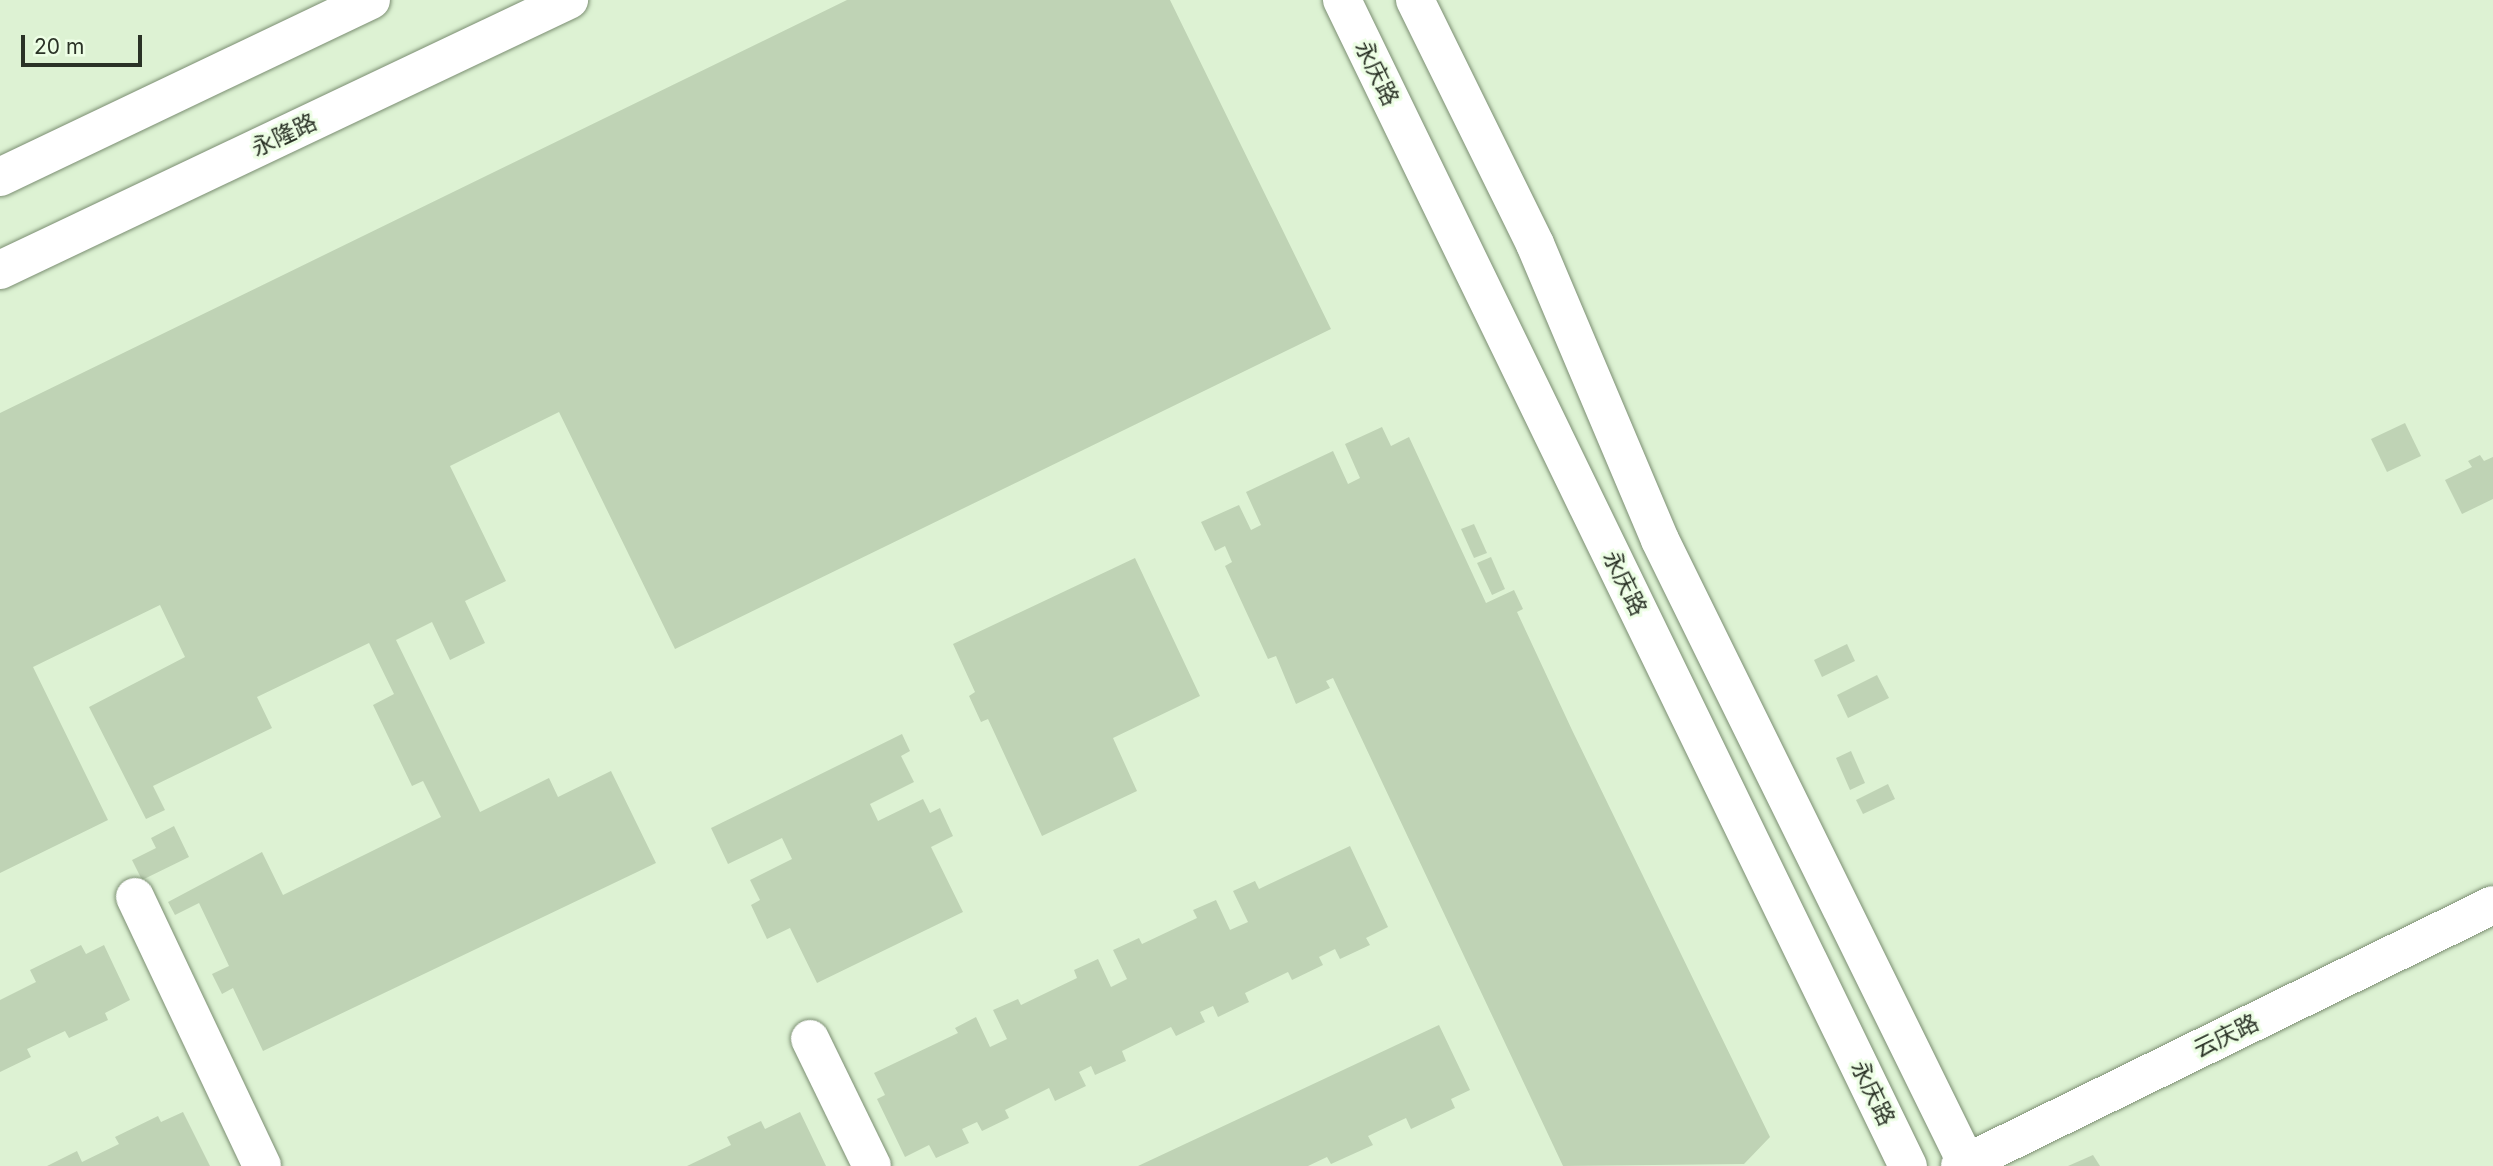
<!DOCTYPE html>
<meta charset="utf-8">
<style>
body{margin:0}
#map{position:relative;width:2493px;height:1166px;overflow:hidden;background:#ddf2d3;font-family:Inter,"Noto Sans SC",sans-serif}
div>[style]{position:absolute}
[style*='--x']{left:calc(var(--x)*1px);top:calc(var(--y)*1px);width:calc(var(--w)*1px);rotate:calc(var(--a)*1deg)}
.building>*{inset:0;background:#bfd3b5}
.roads{filter:drop-shadow(0 0 2px #7b8e72) drop-shadow(0 0 2px #7b8e72)}
.street>*{height:38px;margin:-19px;padding:0 19px;transform-origin:19px;border-radius:19px;background:#fff}
.secondary>*{height:38px;margin:-19px;padding:0 19px;transform-origin:19px;border-radius:19px;background:#fff}
span{translate:-50% -50%;white-space:nowrap;text-align:center;line-height:1.15;-webkit-text-stroke:6px #edfee5;paint-order:stroke}
.street-label{font-size:23px;color:#2a3226}
.scale{position:absolute;left:21px;top:35px;width:121px;height:32px;box-sizing:border-box;border:4px solid #2a3226;border-top:0;padding-left:9px;font-size:21px;line-height:24px;white-space:nowrap;color:#2a3226;-webkit-text-stroke:5px #edfee5;paint-order:stroke}
</style>
<div id="map">
<div class="building">
<div style="clip-path:polygon(847px 0,1170px 0,1331px 329px,675px 649px,559px 412px,450px 466px,506px 581px,465px 601px,485px 643px,450px 660px,432px 622px,396px 640px,480px 812px,549px 778px,558px 797px,611px 771px,656px 863px,263px 1051px,233px 988px,222px 994px,212px 974px,229px 966px,199px 903px,175px 915px,168px 902px,262px 852px,283px 895px,441px 817px,423px 781px,412px 786px,373px 705px,394px 694px,369px 643px,257px 697px,272px 728px,153px 786px,165px 810px,146px 819px,89px 707px,185px 657px,160px 605px,33px 667px,108px 820px,0 873px,0 413px)"></div>
<div style="clip-path:polygon(2405px 423px,2421px 456px,2387px 472px,2371px 439px)"></div>
<div style="clip-path:polygon(1382px 427px,1391px 446px,1409px 437px,1486px 603px,1514px 590px,1523px 609px,1517px 612px,1572px 730px,1770px 1137px,1744px 1164px,1563px 1166px,1333px 678px,1326px 681px,1330px 688px,1296px 704px,1276px 656px,1268px 659px,1225px 566px,1232px 562px,1225px 546px,1215px 551px,1201px 522px,1239px 505px,1251px 530px,1261px 525px,1246px 492px,1333px 451px,1348px 484px,1360px 478px,1345px 444px)"></div>
<div style="clip-path:polygon(2480px 455px,2484px 461px,2493px 457px,2493px 499px,2462px 514px,2445px 480px,2472px 467px,2468px 461px)"></div>
<div style="clip-path:polygon(1474px 524px,1487px 553px,1474px 558px,1461px 529px)"></div>
<div style="clip-path:polygon(1491px 557px,1505px 589px,1492px 595px,1477px 563px)"></div>
<div style="clip-path:polygon(1135px 558px,1200px 696px,1113px 738px,1137px 791px,1042px 836px,988px 719px,981px 722px,969px 696px,975px 692px,953px 644px)"></div>
<div style="clip-path:polygon(1847px 644px,1855px 661px,1822px 677px,1814px 660px)"></div>
<div style="clip-path:polygon(1877px 675px,1889px 698px,1848px 718px,1837px 695px)"></div>
<div style="clip-path:polygon(902px 734px,910px 751px,901px 756px,914px 782px,870px 804px,878px 821px,923px 799px,930px 813px,940px 808px,953px 836px,931px 847px,963px 912px,817px 983px,790px 928px,767px 939px,751px 905px,760px 900px,750px 880px,792px 859px,782px 838px,728px 864px,711px 828px)"></div>
<div style="clip-path:polygon(1851px 751px,1865px 783px,1850px 790px,1836px 758px)"></div>
<div style="clip-path:polygon(1888px 784px,1895px 799px,1863px 814px,1856px 800px)"></div>
<div style="clip-path:polygon(174px 826px,189px 857px,142px 880px,132px 860px,156px 848px,151px 838px)"></div>
<div style="clip-path:polygon(1350px 846px,1388px 927px,1366px 938px,1370px 945px,1340px 959px,1335px 949px,1319px 957px,1323px 965px,1292px 980px,1288px 972px,1245px 993px,1249px 1002px,1218px 1017px,1213px 1006px,1200px 1012px,1205px 1022px,1176px 1036px,1171px 1027px,1122px 1051px,1126px 1061px,1095px 1075px,1091px 1066px,1079px 1072px,1086px 1086px,1055px 1101px,1049px 1088px,1005px 1110px,1009px 1118px,982px 1131px,977px 1122px,962px 1129px,969px 1143px,936px 1158px,929px 1145px,905px 1157px,877px 1099px,885px 1095px,874px 1073px,958px 1033px,955px 1028px,976px 1017px,990px 1047px,1007px 1039px,993px 1010px,1018px 999px,1021px 1005px,1077px 978px,1074px 970px,1098px 959px,1111px 987px,1127px 979px,1113px 950px,1139px 938px,1142px 944px,1197px 918px,1193px 910px,1216px 900px,1230px 930px,1248px 922px,1233px 891px,1255px 881px,1259px 889px)"></div>
<div style="clip-path:polygon(81px 945px,86px 954px,104px 945px,130px 1000px,105px 1013px,108px 1020px,69px 1038px,65px 1031px,27px 1049px,31px 1057px,0 1072px,0 1000px,36px 982px,30px 970px)"></div>
<div style="clip-path:polygon(1439px 1025px,1470px 1090px,1451px 1099px,1455px 1108px,1411px 1129px,1406px 1118px,1368px 1136px,1373px 1145px,1331px 1164px,1327px 1157px,1308px 1166px,1138px 1166px)"></div>
<div style="clip-path:polygon(183px 1112px,210px 1166px,47px 1166px,77px 1151px,82px 1162px,119px 1144px,115px 1137px,158px 1116px,161px 1122px)"></div>
<div style="clip-path:polygon(800px 1112px,826px 1166px,687px 1166px,731px 1145px,727px 1137px,761px 1121px,765px 1129px)"></div>
<div style="clip-path:polygon(2093px 1155px,2100px 1166px,2068px 1166px)"></div>
</div>
<div class="roads">
<div class="street">
<div style="--x:135;--y:897;--w:297;--a:64.7"></div>
<div style="--x:810;--y:1039;--w:141;--a:64"></div>
<div style="--x:1960;--y:1166;--w:593;--a:-26.09"></div>
</div>
<div class="secondary">
<div style="--x:1342;--y:0;--w:1296;--a:64.11"></div>
<div style="--x:1415;--y:0;--w:272;--a:63.8"></div>
<div style="--x:1535;--y:244;--w:321;--a:67.1"></div>
<div style="--x:1660;--y:540;--w:698;--a:63.8"></div>
<div style="--x:0;--y:177;--w:411;--a:-25.5"></div>
<div style="--x:0;--y:270;--w:630;--a:-25.39"></div>
</div>
</div>
<div class="street-label">
<span style="left:1377px;top:73px;rotate:64deg">永庆路</span>
<span style="left:284px;top:135px;rotate:-25deg">永隆路</span>
<span style="left:1625px;top:583px;rotate:64deg">永庆路</span>
<span style="left:2226px;top:1036px;rotate:-26deg">云庆路</span>
<span style="left:1873px;top:1093px;rotate:64deg">永庆路</span>
</div>
<div class="scale">20 m</div>
</div>
